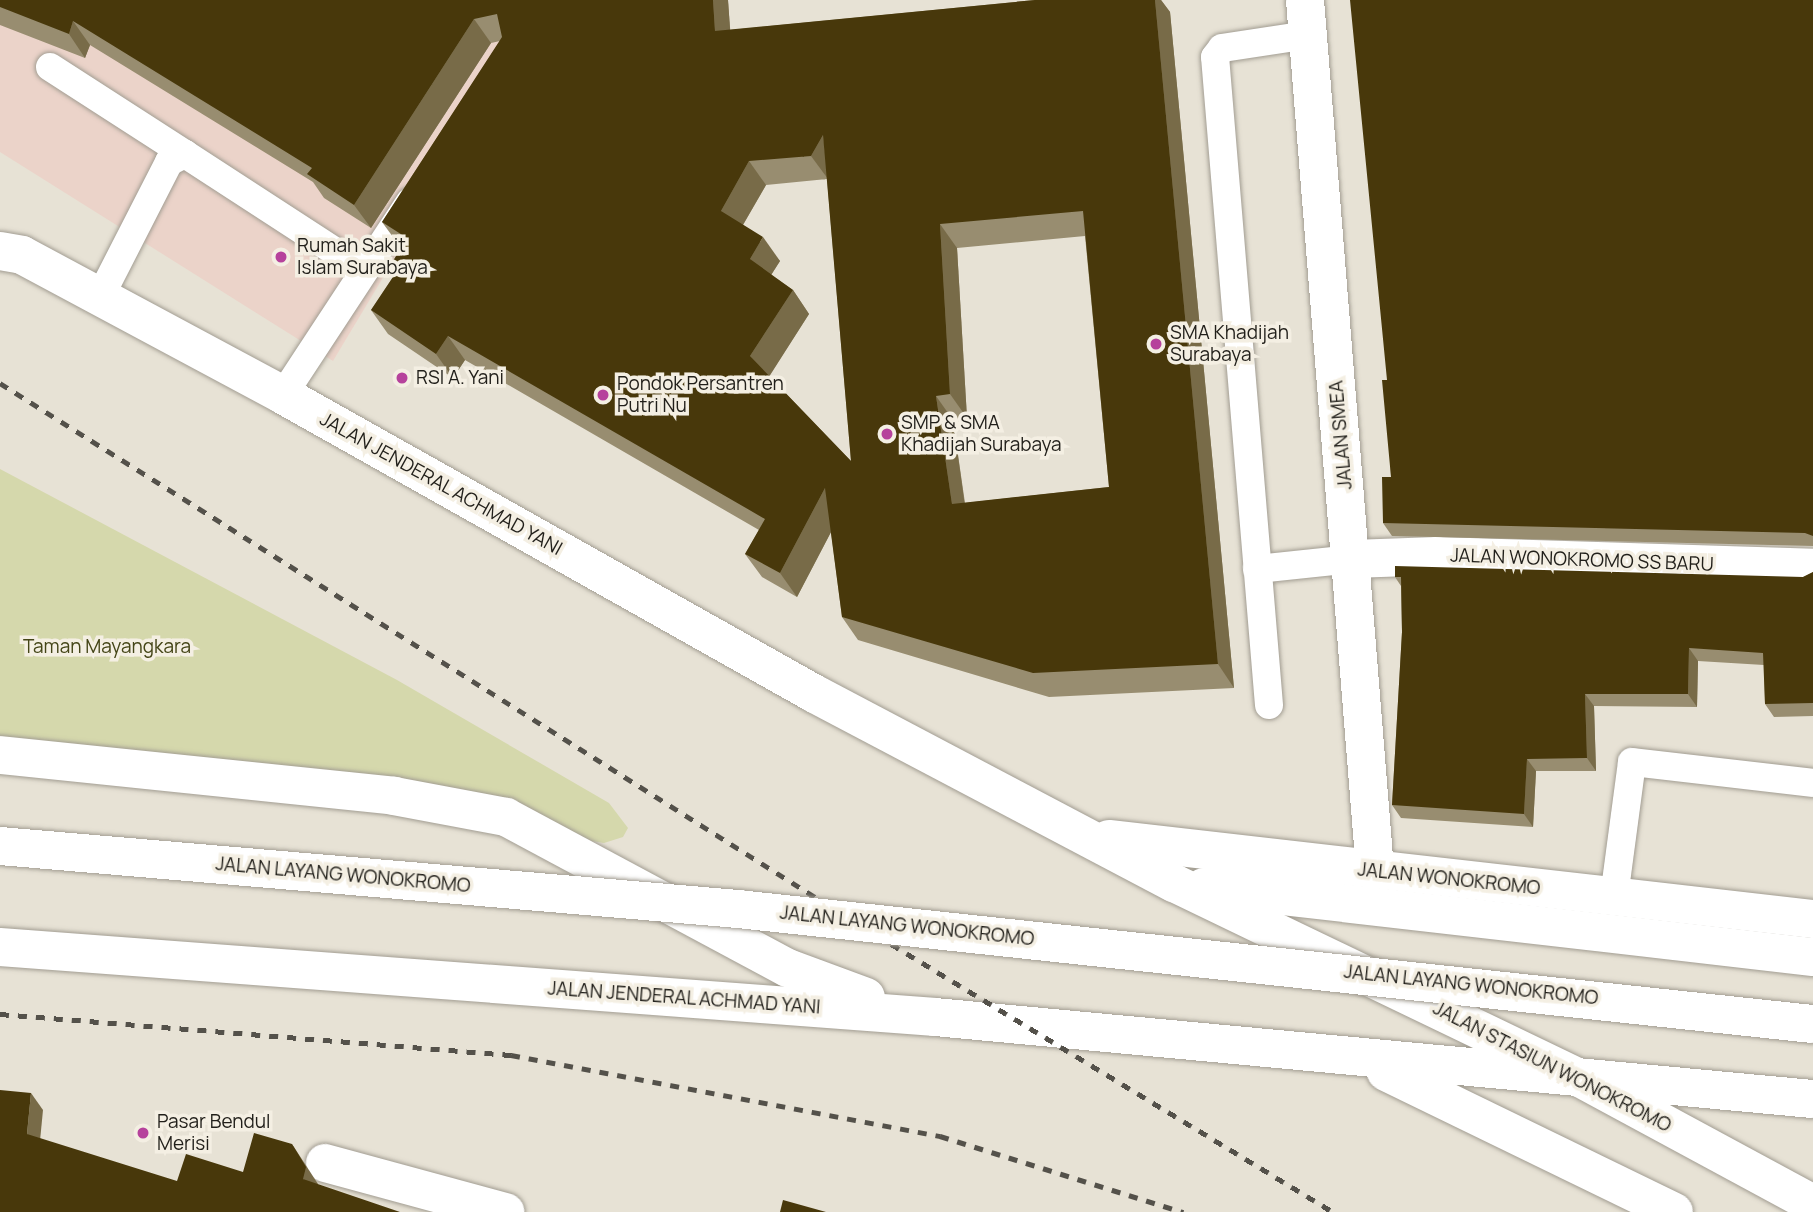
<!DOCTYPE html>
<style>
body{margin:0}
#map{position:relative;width:1813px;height:1212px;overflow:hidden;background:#e7e2d5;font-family:Manrope,sans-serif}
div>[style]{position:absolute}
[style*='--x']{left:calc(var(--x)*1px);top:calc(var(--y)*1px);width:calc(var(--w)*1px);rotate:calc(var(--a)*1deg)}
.medical>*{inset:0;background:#ebd3c9}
.green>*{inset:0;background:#d5d8ac}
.roads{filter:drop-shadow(0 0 2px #a29d92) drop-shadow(0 0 2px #a29d92)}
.service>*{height:28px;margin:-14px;padding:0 14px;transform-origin:14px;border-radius:14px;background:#fff}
.minor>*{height:38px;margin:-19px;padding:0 19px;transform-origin:19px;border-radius:19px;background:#fff}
.trunk>*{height:38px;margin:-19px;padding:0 19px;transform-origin:19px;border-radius:19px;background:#fff}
.rail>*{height:5px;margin-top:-2.5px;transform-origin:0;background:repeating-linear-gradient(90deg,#54514a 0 9px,transparent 0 18px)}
.bridges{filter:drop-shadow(0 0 2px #a29d92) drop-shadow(0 0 2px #a29d92)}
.trunk-bridge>*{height:38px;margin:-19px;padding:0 19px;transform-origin:19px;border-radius:19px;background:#fff}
.wall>*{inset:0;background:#988d70}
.shaded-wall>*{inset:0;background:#786b48}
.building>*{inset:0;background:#48380b}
.dots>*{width:19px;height:19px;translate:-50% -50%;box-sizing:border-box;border:4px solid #f4efe3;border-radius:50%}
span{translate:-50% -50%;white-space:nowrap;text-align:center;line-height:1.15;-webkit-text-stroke:7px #f4efe3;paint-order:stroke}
.poi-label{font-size:19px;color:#211f1a}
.left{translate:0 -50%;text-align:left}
.street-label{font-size:19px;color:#211f1a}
.park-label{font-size:19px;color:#444517}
</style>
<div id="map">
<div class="medical">
<div style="clip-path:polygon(0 0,547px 4px,333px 361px,0 152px)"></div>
</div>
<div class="green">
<div style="clip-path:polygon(0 469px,397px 680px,609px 803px,628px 828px,623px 837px,604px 843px,0 745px)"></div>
</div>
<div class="roads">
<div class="service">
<div style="--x:50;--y:67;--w:161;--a:32.8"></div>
<div style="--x:100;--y:297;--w:152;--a:-62.9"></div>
<div style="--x:169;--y:162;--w:18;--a:-27"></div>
<div style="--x:185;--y:154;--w:211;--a:33"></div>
<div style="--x:283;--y:395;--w:231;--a:-56.7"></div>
<div style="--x:1257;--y:569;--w:96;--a:-6"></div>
<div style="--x:1269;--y:705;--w:650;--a:-94.76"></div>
<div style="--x:1215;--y:57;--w:11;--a:-52"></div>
<div style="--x:1222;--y:48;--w:87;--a:-8.6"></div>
<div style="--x:1614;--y:897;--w:136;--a:-82.4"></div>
<div style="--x:1632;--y:762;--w:182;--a:6.6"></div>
</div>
<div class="minor">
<div style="--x:1305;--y:0;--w:873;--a:85.4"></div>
<div style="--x:1352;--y:559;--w:85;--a:-2"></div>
<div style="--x:1437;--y:556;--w:376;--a:1.8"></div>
<div style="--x:325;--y:1163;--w:187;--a:15.2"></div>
</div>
<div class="trunk">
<div style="--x:0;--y:251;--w:22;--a:10"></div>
<div style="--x:22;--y:255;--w:296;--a:28.2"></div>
<div style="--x:283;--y:395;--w:610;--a:29.34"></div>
<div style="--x:815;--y:694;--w:406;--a:27.8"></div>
<div style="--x:1174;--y:883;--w:450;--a:25.7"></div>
<div style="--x:1580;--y:1078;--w:265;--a:28.4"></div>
<div style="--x:0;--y:755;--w:396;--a:5.9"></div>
<div style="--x:394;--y:796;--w:114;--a:10.6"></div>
<div style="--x:506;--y:817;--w:320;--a:28.2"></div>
<div style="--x:788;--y:968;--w:83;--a:20.4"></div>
<div style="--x:1109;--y:839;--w:709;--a:6.48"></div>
<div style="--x:1204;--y:887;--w:613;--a:6.56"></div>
<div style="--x:0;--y:947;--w:938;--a:4.28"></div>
<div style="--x:935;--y:1017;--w:882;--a:5.34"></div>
<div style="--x:1386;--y:1072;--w:320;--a:25.9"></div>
</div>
</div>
<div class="rail">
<div style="--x:0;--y:383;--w:999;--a:32.24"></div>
<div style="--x:845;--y:916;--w:571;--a:31.24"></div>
<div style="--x:0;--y:1014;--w:513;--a:4.59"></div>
<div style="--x:511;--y:1055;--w:437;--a:10.7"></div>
<div style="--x:940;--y:1136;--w:255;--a:17.4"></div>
</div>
<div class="bridges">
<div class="trunk-bridge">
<div style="--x:0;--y:846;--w:741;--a:4.88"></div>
<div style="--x:738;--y:909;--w:1081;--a:6.11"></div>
</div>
</div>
<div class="wall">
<div style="clip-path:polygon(evenodd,0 0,728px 0,730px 30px,1035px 0,1161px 0,1170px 12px,1234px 688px,1049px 697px,858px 640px,842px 617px,831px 532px,797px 597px,762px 577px,745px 554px,759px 530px,465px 360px,453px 378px,388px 334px,371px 310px,395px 274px,390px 266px,401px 248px,382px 222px,500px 41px,491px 43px,371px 228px,324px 198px,313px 182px,90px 45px,85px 58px,0 25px,0 0,827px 179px,851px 461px,769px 376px,809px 314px,793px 290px,771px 275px,780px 261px,743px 225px,766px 185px,827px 179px,0 0,1085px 236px,1109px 487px,965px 503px,953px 420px,967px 418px,957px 248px,1085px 236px)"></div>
<div style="clip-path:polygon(1813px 0,1813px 546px,1392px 536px,1383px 523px,1391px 477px,1387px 380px)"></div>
<div style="clip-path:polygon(1813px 572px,1813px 716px,1774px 717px,1765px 704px,1764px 665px,1698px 661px,1697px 707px,1594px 706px,1596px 771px,1536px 771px,1533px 827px,1401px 818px,1392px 805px,1402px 632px,1401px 586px,1395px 577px,1803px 577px)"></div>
</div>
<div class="shaded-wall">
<div style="clip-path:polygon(713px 0,728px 0,732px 55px,715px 31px)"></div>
<div style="clip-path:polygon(1155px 0,1161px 0,1170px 12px,1234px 688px,1218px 664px)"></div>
<div style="clip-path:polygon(474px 19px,491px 43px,371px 228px,354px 205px)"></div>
<div style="clip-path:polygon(73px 21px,90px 45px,85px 58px,69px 34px)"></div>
<div style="clip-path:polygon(823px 135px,828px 179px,811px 156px)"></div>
<div style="clip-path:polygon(749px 161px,766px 185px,737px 235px,721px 211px)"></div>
<div style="clip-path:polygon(940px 224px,957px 248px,967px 418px,950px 394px)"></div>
<div style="clip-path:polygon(763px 237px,780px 261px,766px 283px,750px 259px)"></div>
<div style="clip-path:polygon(793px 290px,809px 314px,767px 380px,750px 356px)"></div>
<div style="clip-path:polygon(448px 336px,465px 360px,453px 378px,436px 354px)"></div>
<div style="clip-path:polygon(936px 396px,953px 420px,968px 528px,952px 504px)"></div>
<div style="clip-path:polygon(825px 488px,842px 511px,797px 597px,780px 573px)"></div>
<div style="clip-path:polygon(1689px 648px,1698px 661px,1697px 707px,1688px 694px)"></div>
<div style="clip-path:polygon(1585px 694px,1594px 706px,1596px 771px,1587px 758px)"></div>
<div style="clip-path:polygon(1527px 759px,1536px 771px,1533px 827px,1524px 814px)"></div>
<div style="clip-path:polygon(31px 1093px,43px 1110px,39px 1151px,27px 1134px)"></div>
<div style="clip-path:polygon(292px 1144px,318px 1184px,315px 1197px,303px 1179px)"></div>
</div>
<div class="building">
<div style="clip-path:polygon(evenodd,0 0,713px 0,715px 31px,1035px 0,1155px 0,1218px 664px,1033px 673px,842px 617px,825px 488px,780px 573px,745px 554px,765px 519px,448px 336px,436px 354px,371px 310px,397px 271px,390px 266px,407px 238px,382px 222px,502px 37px,497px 14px,474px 19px,354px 205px,307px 174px,312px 168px,73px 21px,69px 34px,0 7px,0 0,823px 135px,851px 461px,750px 356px,793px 290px,750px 259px,763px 237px,721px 211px,749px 161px,811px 156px,823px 135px,0 0,1083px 211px,1109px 487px,952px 504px,936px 396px,950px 394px,940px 224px,1083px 211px)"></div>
<div style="clip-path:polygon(1350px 0,1813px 0,1813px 536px,1805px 533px,1383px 523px,1382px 477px,1391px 477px,1382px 380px,1387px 380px)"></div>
<div style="clip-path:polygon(1395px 566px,1803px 577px,1813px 572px,1813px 703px,1765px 704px,1763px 653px,1689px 648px,1688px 694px,1585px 694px,1587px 758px,1527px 759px,1524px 814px,1392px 805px,1402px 632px,1401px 577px,1395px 577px)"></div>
<div style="clip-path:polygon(0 1090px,31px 1093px,27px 1134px,177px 1181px,186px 1154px,243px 1172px,254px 1133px,292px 1144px,306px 1167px,303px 1179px,400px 1212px,0 1212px)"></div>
<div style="clip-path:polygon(783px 1200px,826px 1212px,780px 1212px)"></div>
</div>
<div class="dots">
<div style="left:281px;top:257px;background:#b6429c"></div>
<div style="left:1156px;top:344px;background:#b6429c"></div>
<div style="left:402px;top:378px;background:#b6429c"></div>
<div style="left:603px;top:395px;background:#b6429c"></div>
<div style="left:887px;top:434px;background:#b6429c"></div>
<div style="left:143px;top:1133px;background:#b6429c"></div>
</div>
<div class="poi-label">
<span class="left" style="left:297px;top:257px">Rumah Sakit<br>Islam Surabaya</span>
<span class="left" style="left:1170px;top:344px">SMA Khadijah<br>Surabaya</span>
<span class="left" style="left:416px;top:378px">RSI A. Yani</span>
<span class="left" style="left:617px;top:395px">Pondok Persantren<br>Putri Nu</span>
<span class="left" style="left:901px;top:434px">SMP &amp; SMA<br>Khadijah Surabaya</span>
<span class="left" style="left:157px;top:1133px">Pasar Bendul<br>Merisi</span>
</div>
<div class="street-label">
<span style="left:1341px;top:435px;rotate:-95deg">JALAN SMEA</span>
<span style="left:441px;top:484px;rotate:29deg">JALAN JENDERAL ACHMAD YANI</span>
<span style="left:1582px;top:560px;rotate:2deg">JALAN WONOKROMO SS BARU</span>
<span style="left:343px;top:875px;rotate:5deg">JALAN LAYANG WONOKROMO</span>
<span style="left:1449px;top:879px;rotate:6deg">JALAN WONOKROMO</span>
<span style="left:907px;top:926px;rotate:6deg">JALAN LAYANG WONOKROMO</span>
<span style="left:1471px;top:985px;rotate:6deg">JALAN LAYANG WONOKROMO</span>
<span style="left:684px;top:998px;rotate:4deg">JALAN JENDERAL ACHMAD YANI</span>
<span style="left:1552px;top:1067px;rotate:27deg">JALAN STASIUN WONOKROMO</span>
</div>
<div class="park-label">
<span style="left:107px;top:647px">Taman Mayangkara</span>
</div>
</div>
